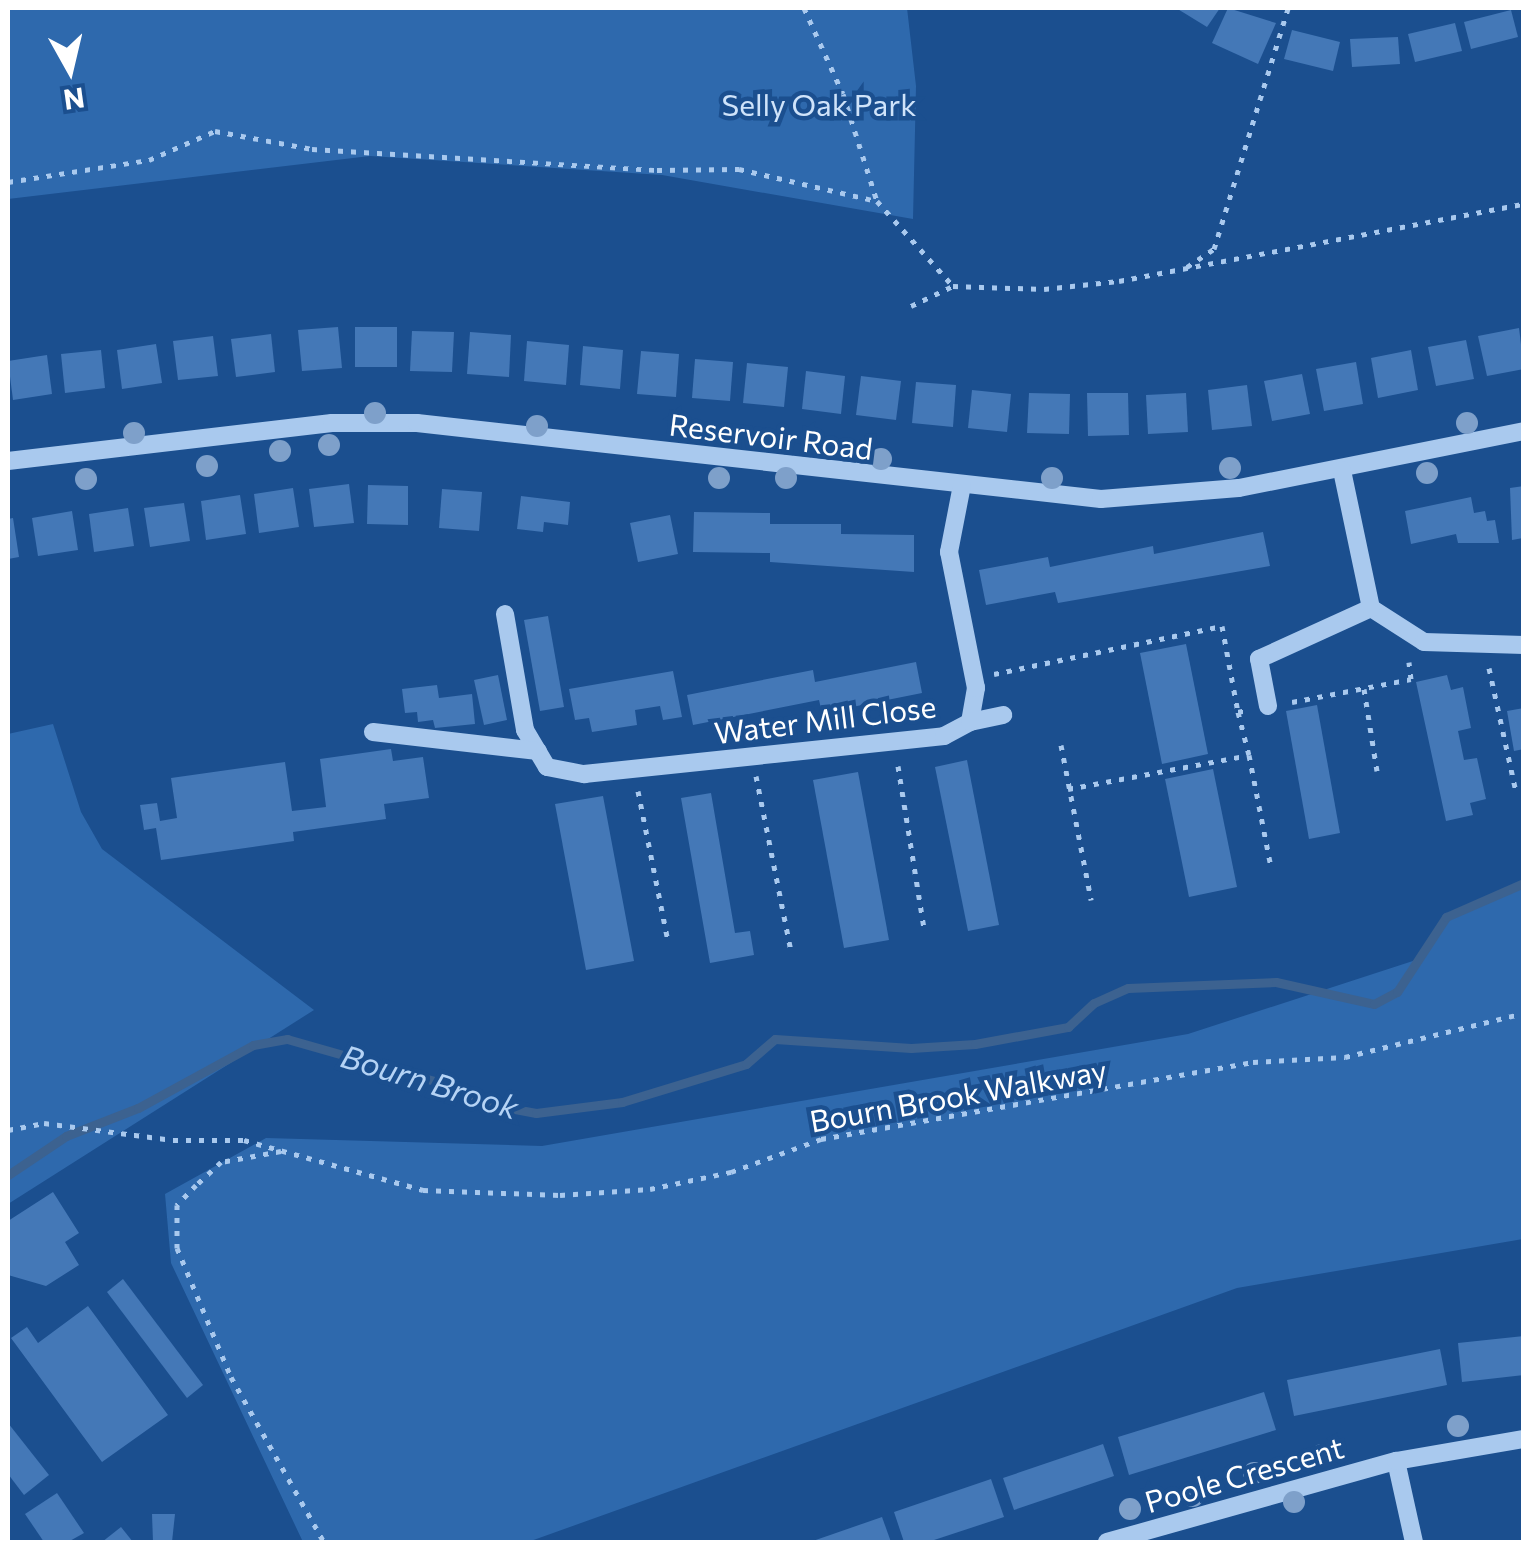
<!DOCTYPE html>
<style>
body{margin:0}
#map{position:relative;width:1531px;height:1550px;overflow:hidden;background:#1b4f8f;font-family:Commissioner,sans-serif}
div>[style]{position:absolute}
[style*='--x']{left:calc(var(--x)*1px);top:calc(var(--y)*1px);width:calc(var(--w)*1px);rotate:calc(var(--a)*1deg)}
.green>*{inset:0;background:#2e69ad}
.stream>*{height:9px;margin:-4.5px;padding:0 4.5px;transform-origin:4.5px;border-radius:4.5px;background:#3c6290}
.building>*{inset:0;background:#4478b7}
.path>*{height:5px;margin-top:-2.5px;transform-origin:0;background:repeating-linear-gradient(90deg,#a9c9ee 0 5px,transparent 0 13px)}
.minor>*{height:18px;margin:-9px;padding:0 9px;transform-origin:9px;border-radius:9px;background:#a9c9ee}
.trees>*{width:22px;height:22px;margin:-11px;border-radius:50%;background:#7ea0ca}
span{translate:-50% -50%;white-space:nowrap;text-align:center;line-height:1.15;-webkit-text-stroke:9px #1b4f8f;paint-order:stroke}
.park-label{font-size:30px;color:#cfe3fa}
.street-label{font-size:30px;color:#fff}
.water-label{font-size:32px;color:#b5d3f5;font-style:italic}
.frame{position:absolute;inset:0;border:10px solid #fff;pointer-events:none}
.north{position:absolute;left:20px;top:20px;width:100px;height:100px;-webkit-text-stroke:8px #1b4f8f;paint-order:stroke;rotate:172deg;font-size:28px;font-weight:700;line-height:40px;text-align:center;color:#fff}
.north::after{content:'';display:block;margin:auto;width:35px;height:45px;background:#fff;clip-path:polygon(50% 0,100% 100%,50% 72%,0 100%)}
</style>
<div id="map">
<div class="green">
<div style="clip-path:polygon(8px 8px,907px 8px,916px 86px,913px 219px,662px 175px,370px 156px,8px 199px)"></div>
<div style="clip-path:polygon(53px 724px,81px 812px,102px 849px,314px 1010px,8px 1204px,8px 734px)"></div>
<div style="clip-path:polygon(1523px 883px,1523px 1239px,1237px 1288px,528px 1542px,303px 1542px,171px 1263px,165px 1194px,266px 1138px,542px 1146px,1188px 1034px,1419px 959px,1446px 917px)"></div>
</div>
<div class="stream">
<div style="--x:8;--y:1175;--w:70;--a:-33.9"></div>
<div style="--x:66;--y:1136;--w:77;--a:-21.3"></div>
<div style="--x:138;--y:1108;--w:131;--a:-28.7"></div>
<div style="--x:253;--y:1045;--w:35;--a:-10"></div>
<div style="--x:287;--y:1039;--w:168;--a:15.9"></div>
<div style="--x:449;--y:1085;--w:33;--a:31"></div>
<div style="--x:477;--y:1102;--w:60;--a:10.6"></div>
<div style="--x:536;--y:1113;--w:87;--a:-7.3"></div>
<div style="--x:622;--y:1102;--w:130;--a:-17"></div>
<div style="--x:746;--y:1064;--w:38;--a:-41"></div>
<div style="--x:775;--y:1039;--w:136;--a:3.8"></div>
<div style="--x:911;--y:1048;--w:64;--a:-3.6"></div>
<div style="--x:975;--y:1044;--w:95;--a:-10.4"></div>
<div style="--x:1068;--y:1027;--w:35;--a:-43"></div>
<div style="--x:1094;--y:1003;--w:37;--a:-24"></div>
<div style="--x:1128;--y:988;--w:148;--a:-2.3"></div>
<div style="--x:1276;--y:982;--w:100;--a:12.7"></div>
<div style="--x:1374;--y:1004;--w:26;--a:-28"></div>
<div style="--x:1397;--y:992;--w:90;--a:-56.8"></div>
<div style="--x:1446;--y:917;--w:85;--a:-23.6"></div>
</div>
<div class="building">
<div style="clip-path:polygon(1176px 8px,1220px 8px,1207px 27px)"></div>
<div style="clip-path:polygon(1228px 8px,1276px 23px,1258px 64px,1212px 43px)"></div>
<div style="clip-path:polygon(1511px 10px,1518px 37px,1471px 49px,1464px 22px)"></div>
<div style="clip-path:polygon(1455px 23px,1462px 51px,1415px 62px,1408px 34px)"></div>
<div style="clip-path:polygon(1292px 30px,1340px 42px,1333px 71px,1284px 59px)"></div>
<div style="clip-path:polygon(1398px 37px,1400px 64px,1352px 67px,1350px 39px)"></div>
<div style="clip-path:polygon(338px 327px,342px 368px,302px 371px,298px 330px)"></div>
<div style="clip-path:polygon(355px 327px,397px 327px,397px 367px,355px 367px)"></div>
<div style="clip-path:polygon(1519px 328px,1524px 369px,1487px 376px,1478px 336px)"></div>
<div style="clip-path:polygon(412px 331px,454px 332px,452px 372px,410px 371px)"></div>
<div style="clip-path:polygon(470px 332px,511px 335px,509px 377px,467px 374px)"></div>
<div style="clip-path:polygon(271px 334px,275px 372px,236px 377px,231px 339px)"></div>
<div style="clip-path:polygon(213px 336px,218px 376px,178px 380px,173px 341px)"></div>
<div style="clip-path:polygon(1466px 340px,1474px 379px,1436px 386px,1428px 347px)"></div>
<div style="clip-path:polygon(527px 341px,569px 345px,566px 385px,524px 381px)"></div>
<div style="clip-path:polygon(156px 344px,162px 383px,122px 389px,117px 350px)"></div>
<div style="clip-path:polygon(583px 346px,623px 350px,620px 389px,580px 385px)"></div>
<div style="clip-path:polygon(101px 350px,105px 388px,65px 393px,61px 354px)"></div>
<div style="clip-path:polygon(1411px 350px,1418px 390px,1378px 398px,1371px 358px)"></div>
<div style="clip-path:polygon(641px 351px,679px 354px,676px 397px,637px 394px)"></div>
<div style="clip-path:polygon(47px 355px,52px 394px,13px 400px,8px 361px)"></div>
<div style="clip-path:polygon(695px 359px,733px 362px,730px 401px,692px 398px)"></div>
<div style="clip-path:polygon(1356px 362px,1363px 404px,1324px 411px,1316px 369px)"></div>
<div style="clip-path:polygon(747px 363px,788px 367px,784px 407px,743px 403px)"></div>
<div style="clip-path:polygon(806px 371px,845px 376px,841px 414px,802px 409px)"></div>
<div style="clip-path:polygon(1302px 374px,1310px 414px,1272px 421px,1264px 381px)"></div>
<div style="clip-path:polygon(861px 376px,901px 381px,896px 420px,856px 415px)"></div>
<div style="clip-path:polygon(916px 382px,956px 385px,953px 427px,912px 423px)"></div>
<div style="clip-path:polygon(1247px 385px,1252px 426px,1212px 430px,1208px 390px)"></div>
<div style="clip-path:polygon(972px 390px,1011px 394px,1007px 432px,968px 428px)"></div>
<div style="clip-path:polygon(1029px 393px,1070px 394px,1069px 434px,1027px 433px)"></div>
<div style="clip-path:polygon(1087px 393px,1128px 393px,1129px 435px,1088px 436px)"></div>
<div style="clip-path:polygon(1186px 393px,1188px 432px,1148px 434px,1146px 395px)"></div>
<div style="clip-path:polygon(349px 484px,354px 523px,314px 527px,309px 489px)"></div>
<div style="clip-path:polygon(368px 485px,408px 486px,408px 525px,367px 524px)"></div>
<div style="clip-path:polygon(1524px 486px,1523px 538px,1512px 540px,1510px 488px)"></div>
<div style="clip-path:polygon(293px 488px,299px 527px,259px 533px,254px 494px)"></div>
<div style="clip-path:polygon(442px 489px,482px 492px,479px 531px,439px 528px)"></div>
<div style="clip-path:polygon(240px 495px,246px 534px,206px 540px,201px 501px)"></div>
<div style="clip-path:polygon(521px 496px,570px 502px,568px 525px,544px 522px,543px 532px,517px 529px)"></div>
<div style="clip-path:polygon(1471px 497px,1474px 513px,1485px 511px,1487px 521px,1495px 520px,1499px 543px,1458px 543px,1456px 534px,1411px 544px,1405px 511px)"></div>
<div style="clip-path:polygon(184px 503px,190px 541px,150px 547px,144px 508px)"></div>
<div style="clip-path:polygon(128px 508px,134px 546px,94px 552px,89px 514px)"></div>
<div style="clip-path:polygon(72px 511px,78px 550px,38px 556px,32px 518px)"></div>
<div style="clip-path:polygon(694px 512px,770px 513px,770px 524px,841px 524px,841px 534px,914px 535px,914px 572px,770px 562px,770px 553px,693px 552px)"></div>
<div style="clip-path:polygon(670px 515px,678px 554px,638px 562px,630px 523px)"></div>
<div style="clip-path:polygon(13px 518px,19px 557px,8px 559px,8px 519px)"></div>
<div style="clip-path:polygon(1263px 532px,1270px 566px,1058px 603px,1055px 592px,986px 605px,979px 570px,1048px 557px,1050px 567px,1153px 546px,1154px 554px)"></div>
<div style="clip-path:polygon(548px 616px,564px 707px,540px 711px,524px 620px)"></div>
<div style="clip-path:polygon(1186px 644px,1208px 754px,1162px 764px,1140px 653px)"></div>
<div style="clip-path:polygon(916px 662px,922px 693px,822px 713px,819px 700px,693px 725px,687px 695px,813px 670px,815px 682px)"></div>
<div style="clip-path:polygon(673px 671px,682px 717px,663px 720px,660px 706px,635px 710px,637px 725px,592px 732px,589px 718px,575px 720px,569px 689px)"></div>
<div style="clip-path:polygon(498px 675px,507px 720px,484px 725px,474px 680px)"></div>
<div style="clip-path:polygon(1447px 675px,1451px 690px,1463px 687px,1471px 728px,1458px 731px,1464px 760px,1477px 758px,1486px 799px,1470px 803px,1473px 815px,1446px 821px,1416px 682px)"></div>
<div style="clip-path:polygon(437px 685px,439px 698px,472px 694px,475px 724px,435px 728px,433px 720px,418px 722px,417px 712px,405px 713px,402px 689px)"></div>
<div style="clip-path:polygon(1317px 705px,1340px 833px,1309px 839px,1286px 711px)"></div>
<div style="clip-path:polygon(1524px 708px,1524px 749px,1514px 751px,1507px 711px)"></div>
<div style="clip-path:polygon(391px 749px,393px 761px,423px 757px,429px 798px,384px 804px,386px 819px,293px 832px,294px 841px,161px 860px,156px 828px,144px 830px,140px 805px,157px 803px,160px 821px,177px 818px,171px 778px,285px 762px,292px 811px,326px 807px,320px 759px)"></div>
<div style="clip-path:polygon(967px 760px,999px 925px,968px 931px,935px 767px)"></div>
<div style="clip-path:polygon(1213px 769px,1237px 887px,1189px 897px,1165px 779px)"></div>
<div style="clip-path:polygon(858px 772px,889px 940px,844px 948px,813px 780px)"></div>
<div style="clip-path:polygon(711px 793px,735px 933px,750px 931px,754px 955px,710px 963px,681px 798px)"></div>
<div style="clip-path:polygon(603px 796px,634px 961px,586px 970px,555px 804px)"></div>
<div style="clip-path:polygon(53px 1192px,79px 1233px,65px 1242px,79px 1265px,46px 1286px,8px 1275px,8px 1221px)"></div>
<div style="clip-path:polygon(123px 1279px,203px 1385px,187px 1398px,107px 1292px)"></div>
<div style="clip-path:polygon(88px 1306px,168px 1415px,102px 1462px,11px 1338px,27px 1327px,38px 1343px)"></div>
<div style="clip-path:polygon(1524px 1336px,1524px 1375px,1462px 1382px,1458px 1343px)"></div>
<div style="clip-path:polygon(1440px 1349px,1447px 1385px,1294px 1416px,1287px 1380px)"></div>
<div style="clip-path:polygon(1264px 1392px,1276px 1430px,1129px 1475px,1118px 1437px)"></div>
<div style="clip-path:polygon(8px 1423px,49px 1475px,24px 1495px,8px 1474px)"></div>
<div style="clip-path:polygon(1103px 1444px,1114px 1476px,1014px 1510px,1003px 1478px)"></div>
<div style="clip-path:polygon(991px 1479px,1004px 1517px,928px 1542px,904px 1542px,894px 1512px)"></div>
<div style="clip-path:polygon(57px 1493px,84px 1533px,68px 1542px,44px 1542px,25px 1514px)"></div>
<div style="clip-path:polygon(152px 1514px,175px 1514px,172px 1542px,153px 1542px)"></div>
<div style="clip-path:polygon(882px 1517px,891px 1542px,810px 1542px)"></div>
<div style="clip-path:polygon(121px 1527px,133px 1542px,102px 1542px)"></div>
</div>
<div class="path">
<div style="--x:804;--y:8;--w:94;--a:65.6"></div>
<div style="--x:843;--y:94;--w:112;--a:72.4"></div>
<div style="--x:8;--y:182;--w:143;--a:-8.9"></div>
<div style="--x:149;--y:160;--w:72;--a:-23.7"></div>
<div style="--x:215;--y:131;--w:99;--a:10.5"></div>
<div style="--x:312;--y:149;--w:346;--a:3.5"></div>
<div style="--x:657;--y:170;--w:82;--a:-0.7"></div>
<div style="--x:739;--y:169;--w:142;--a:13.1"></div>
<div style="--x:877;--y:201;--w:114;--a:48.2"></div>
<div style="--x:953;--y:286;--w:91;--a:1.9"></div>
<div style="--x:1044;--y:289;--w:75;--a:-6.1"></div>
<div style="--x:1119;--y:281;--w:412;--a:-10.8"></div>
<div style="--x:1187;--y:267;--w:32;--a:-34"></div>
<div style="--x:1214;--y:249;--w:252;--a:-72.9"></div>
<div style="--x:911;--y:306;--w:47;--a:-25.5"></div>
<div style="--x:1489;--y:668;--w:127;--a:77.7"></div>
<div style="--x:994;--y:674;--w:233;--a:-11.9"></div>
<div style="--x:1222;--y:626;--w:87;--a:79.5"></div>
<div style="--x:1238;--y:712;--w:9;--a:-13"></div>
<div style="--x:1364;--y:689;--w:83;--a:81"></div>
<div style="--x:1292;--y:702;--w:121;--a:-10.9"></div>
<div style="--x:1411;--y:679;--w:17;--a:-97"></div>
<div style="--x:1238;--y:712;--w:44;--a:75.7"></div>
<div style="--x:1061;--y:745;--w:158;--a:79"></div>
<div style="--x:898;--y:766;--w:164;--a:80.9"></div>
<div style="--x:756;--y:776;--w:178;--a:78.7"></div>
<div style="--x:1068;--y:789;--w:184;--a:-10.6"></div>
<div style="--x:1249;--y:755;--w:114;--a:78.9"></div>
<div style="--x:638;--y:791;--w:153;--a:78.7"></div>
<div style="--x:8;--y:1130;--w:37;--a:-11"></div>
<div style="--x:44;--y:1123;--w:130;--a:7.5"></div>
<div style="--x:173;--y:1140;--w:71;--a:0"></div>
<div style="--x:244;--y:1140;--w:186;--a:15.6"></div>
<div style="--x:423;--y:1190;--w:137;--a:2.1"></div>
<div style="--x:560;--y:1195;--w:90;--a:-3.8"></div>
<div style="--x:650;--y:1189;--w:83;--a:-11.9"></div>
<div style="--x:731;--y:1172;--w:96;--a:-20.1"></div>
<div style="--x:821;--y:1139;--w:439;--a:-10.1"></div>
<div style="--x:1253;--y:1062;--w:92;--a:-3.1"></div>
<div style="--x:1345;--y:1057;--w:184;--a:-13.8"></div>
<div style="--x:281;--y:1151;--w:61;--a:169.6"></div>
<div style="--x:221;--y:1162;--w:34;--a:137"></div>
<div style="--x:196;--y:1185;--w:28;--a:134"></div>
<div style="--x:177;--y:1205;--w:43;--a:90"></div>
<div style="--x:177;--y:1248;--w:140;--a:67.3"></div>
<div style="--x:231;--y:1377;--w:189;--a:60.6"></div>
</div>
<div class="minor">
<div style="--x:8;--y:461;--w:326;--a:-6.7"></div>
<div style="--x:332;--y:423;--w:85;--a:0"></div>
<div style="--x:417;--y:423;--w:688;--a:6.34"></div>
<div style="--x:1101;--y:499;--w:138;--a:-4.6"></div>
<div style="--x:1239;--y:488;--w:291;--a:-11.3"></div>
<div style="--x:1371;--y:608;--w:63;--a:32.7"></div>
<div style="--x:1424;--y:642;--w:100;--a:1.7"></div>
<div style="--x:505;--y:614;--w:118;--a:80.2"></div>
<div style="--x:525;--y:730;--w:43;--a:59.3"></div>
<div style="--x:547;--y:767;--w:38;--a:11"></div>
<div style="--x:584;--y:774;--w:362;--a:-6"></div>
<div style="--x:944;--y:736;--w:30;--a:-28"></div>
<div style="--x:970;--y:722;--w:35;--a:-80"></div>
<div style="--x:976;--y:688;--w:139;--a:-101.2"></div>
<div style="--x:949;--y:552;--w:68;--a:-79"></div>
<div style="--x:1268;--y:706;--w:48;--a:-100.8"></div>
<div style="--x:1259;--y:659;--w:123;--a:-24.5"></div>
<div style="--x:1371;--y:608;--w:141;--a:-101.9"></div>
<div style="--x:970;--y:722;--w:34;--a:-12"></div>
<div style="--x:373;--y:732;--w:166;--a:6.6"></div>
<div style="--x:1396;--y:1461;--w:83;--a:77.5"></div>
<div style="--x:1107;--y:1542;--w:300;--a:-15.7"></div>
<div style="--x:1396;--y:1461;--w:130;--a:-9.8"></div>
</div>
<div class="trees">
<div style="left:375px;top:413px"></div>
<div style="left:1467px;top:423px"></div>
<div style="left:537px;top:426px"></div>
<div style="left:134px;top:433px"></div>
<div style="left:329px;top:445px"></div>
<div style="left:280px;top:451px"></div>
<div style="left:881px;top:459px"></div>
<div style="left:207px;top:466px"></div>
<div style="left:1230px;top:468px"></div>
<div style="left:1427px;top:473px"></div>
<div style="left:719px;top:478px"></div>
<div style="left:786px;top:478px"></div>
<div style="left:1052px;top:478px"></div>
<div style="left:86px;top:479px"></div>
<div style="left:1458px;top:1426px"></div>
<div style="left:1322px;top:1455px"></div>
<div style="left:1254px;top:1473px"></div>
<div style="left:1193px;top:1496px"></div>
<div style="left:1294px;top:1502px"></div>
<div style="left:1130px;top:1509px"></div>
</div>
<div class="park-label">
<span style="left:819px;top:104px">Selly Oak Park</span>
</div>
<div class="street-label">
<span style="left:771px;top:436px;rotate:7deg">Reservoir Road</span>
<span style="left:825px;top:719px;rotate:-7deg">Water Mill Close</span>
<span style="left:958px;top:1095px;rotate:-10deg">Bourn Brook Walkway</span>
<span style="left:1244px;top:1474px;rotate:-16deg">Poole Crescent</span>
</div>
<div class="water-label">
<span style="left:430px;top:1081px;rotate:17deg">Bourn Brook</span>
</div>
<div class="frame"></div>
<div class="north">N</div>
</div>
